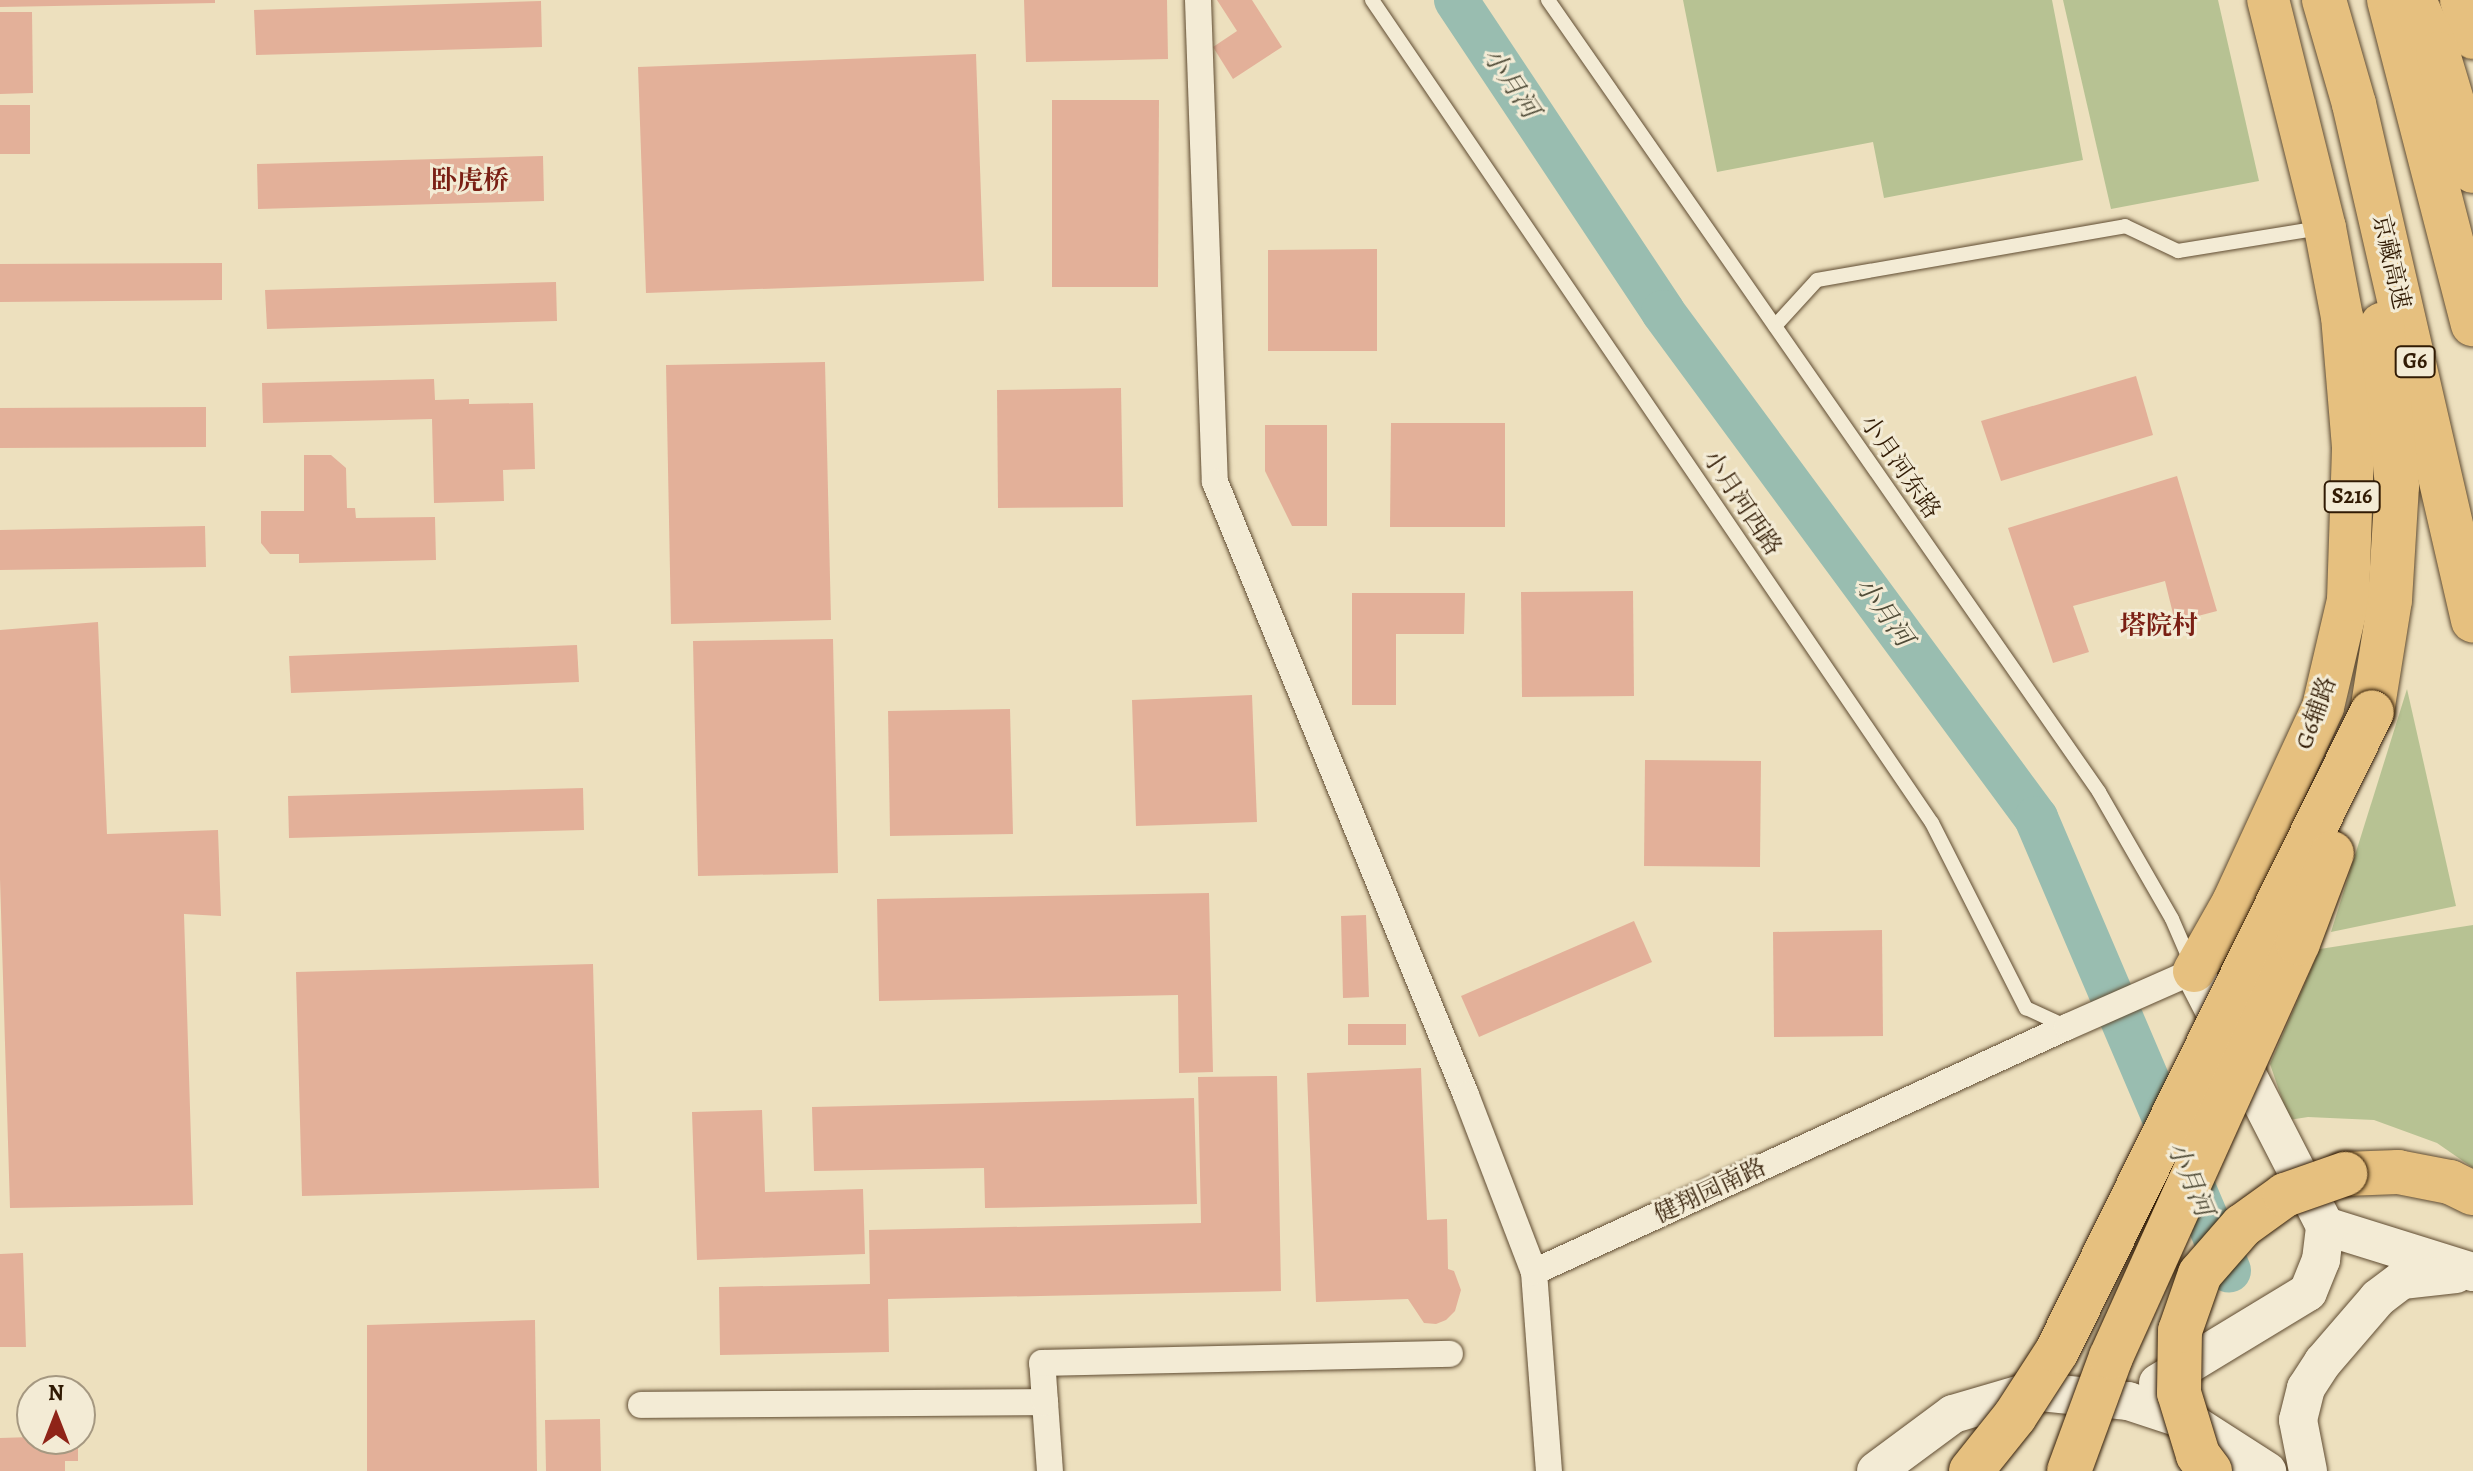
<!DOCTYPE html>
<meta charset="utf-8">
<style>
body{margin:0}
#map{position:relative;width:2473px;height:1471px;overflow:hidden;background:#ede0be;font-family:Alegreya,"Noto Serif SC",serif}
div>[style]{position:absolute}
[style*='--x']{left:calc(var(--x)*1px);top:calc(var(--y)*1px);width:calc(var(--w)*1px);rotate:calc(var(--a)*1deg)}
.green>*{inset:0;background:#b7c293}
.river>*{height:44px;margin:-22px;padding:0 22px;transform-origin:22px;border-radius:22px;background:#99bdb0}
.building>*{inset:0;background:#e3b099}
.roads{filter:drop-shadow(0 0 2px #604c32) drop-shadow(0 0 2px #604c32)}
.lane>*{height:14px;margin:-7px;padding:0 7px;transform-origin:7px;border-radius:7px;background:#f3ebd5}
.street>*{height:26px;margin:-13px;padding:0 13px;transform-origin:13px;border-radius:13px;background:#f3ebd5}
.secondary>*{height:38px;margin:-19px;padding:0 19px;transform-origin:19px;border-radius:19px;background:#f3ebd5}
.primary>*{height:42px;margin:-21px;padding:0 21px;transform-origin:21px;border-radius:21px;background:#e6c07f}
.highway>*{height:44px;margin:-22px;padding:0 22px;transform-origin:22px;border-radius:22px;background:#e6c07f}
.bridges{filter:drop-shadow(0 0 2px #311b04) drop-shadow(0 0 2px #311b04)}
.highway-bridge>*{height:44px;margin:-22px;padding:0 22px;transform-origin:22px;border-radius:22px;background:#e6c07f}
span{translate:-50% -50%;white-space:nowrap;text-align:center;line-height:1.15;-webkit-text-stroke:6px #f3ebd5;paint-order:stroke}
.shield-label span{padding:2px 6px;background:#f3ebd5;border:2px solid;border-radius:6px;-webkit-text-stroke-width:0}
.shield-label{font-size:22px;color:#311b04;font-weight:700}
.street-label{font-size:24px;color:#311b04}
.water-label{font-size:26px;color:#504c38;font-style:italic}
.neighbourhood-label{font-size:26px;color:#7a1f14;font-weight:700}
.north{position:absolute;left:16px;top:1375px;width:80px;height:80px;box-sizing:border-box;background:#f3ebd5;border:2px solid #a59881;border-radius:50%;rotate:0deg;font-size:22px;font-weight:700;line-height:32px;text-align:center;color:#311b04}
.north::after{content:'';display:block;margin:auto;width:28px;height:36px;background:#8f2418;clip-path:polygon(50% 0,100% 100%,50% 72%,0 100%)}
</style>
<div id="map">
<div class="green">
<div style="clip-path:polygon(1683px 0,2052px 0,2083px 160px,1884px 198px,1873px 142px,1717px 172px)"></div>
<div style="clip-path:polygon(2063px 0,2218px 0,2259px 181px,2111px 209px)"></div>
<div style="clip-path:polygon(2407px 689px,2456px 906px,2331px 932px)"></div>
<div style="clip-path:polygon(2473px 925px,2473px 1168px,2437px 1143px,2374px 1120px,2308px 1117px,2289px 1120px,2270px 1064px,2320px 949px)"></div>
</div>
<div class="river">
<div style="--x:1456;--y:0;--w:374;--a:56.4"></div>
<div style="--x:1663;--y:312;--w:629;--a:53.6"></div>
<div style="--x:2036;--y:818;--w:492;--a:66.9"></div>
</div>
<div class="building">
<div style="clip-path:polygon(0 0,215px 0,215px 3px,0 7px)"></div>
<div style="clip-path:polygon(1024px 0,1167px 0,1168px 59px,1026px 62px)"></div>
<div style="clip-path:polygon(1217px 0,1252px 0,1282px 47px,1233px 79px,1213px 47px,1237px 31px)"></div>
<div style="clip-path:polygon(541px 1px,542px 47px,256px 55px,254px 10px)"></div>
<div style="clip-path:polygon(0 12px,32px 12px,33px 93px,0 94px)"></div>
<div style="clip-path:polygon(976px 54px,984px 281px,646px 293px,638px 67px)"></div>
<div style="clip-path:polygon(1052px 100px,1159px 100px,1158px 287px,1052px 287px)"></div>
<div style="clip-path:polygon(0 105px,30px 105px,30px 154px,0 154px)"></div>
<div style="clip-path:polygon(543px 156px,544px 201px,258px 209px,257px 164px)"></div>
<div style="clip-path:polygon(1377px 249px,1377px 351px,1268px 351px,1268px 250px)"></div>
<div style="clip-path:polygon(222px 263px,222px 300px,0 302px,0 264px)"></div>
<div style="clip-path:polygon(556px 282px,557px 321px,267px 329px,265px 290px)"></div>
<div style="clip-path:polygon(825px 362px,831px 620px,671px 624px,666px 365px)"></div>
<div style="clip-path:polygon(2136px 376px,2153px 435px,2001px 481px,1981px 421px)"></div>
<div style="clip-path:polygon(434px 379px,435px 400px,469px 399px,469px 404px,533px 403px,535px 469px,503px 470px,504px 501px,434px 503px,432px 419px,263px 423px,262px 383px)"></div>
<div style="clip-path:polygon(1121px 388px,1123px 507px,998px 508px,997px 390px)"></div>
<div style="clip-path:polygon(206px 407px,206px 447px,0 448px,0 408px)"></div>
<div style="clip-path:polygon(1391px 423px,1505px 423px,1505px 527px,1390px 527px)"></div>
<div style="clip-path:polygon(1265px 425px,1327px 425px,1327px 526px,1292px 526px,1265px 471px)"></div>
<div style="clip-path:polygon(304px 455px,331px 455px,346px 468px,347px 508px,355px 508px,356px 518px,435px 517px,436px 560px,299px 563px,299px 554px,270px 554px,261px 543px,261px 511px,304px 511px)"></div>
<div style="clip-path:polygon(2177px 476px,2217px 611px,2175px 622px,2165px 581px,2073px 606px,2089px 652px,2053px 663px,2008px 528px)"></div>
<div style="clip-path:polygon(205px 526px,206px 567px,0 570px,0 530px)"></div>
<div style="clip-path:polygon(1633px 591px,1634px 696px,1522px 697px,1521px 592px)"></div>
<div style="clip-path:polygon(1352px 593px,1465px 593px,1464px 634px,1396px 634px,1396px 705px,1352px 705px)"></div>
<div style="clip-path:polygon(98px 622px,107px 834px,218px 830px,221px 916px,184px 914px,193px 1205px,10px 1208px,0 879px,0 630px)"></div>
<div style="clip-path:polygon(833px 639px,838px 873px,698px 876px,693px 641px)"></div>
<div style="clip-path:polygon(577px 645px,579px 682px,291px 693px,289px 656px)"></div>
<div style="clip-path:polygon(1252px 695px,1257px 822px,1136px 826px,1132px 700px)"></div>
<div style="clip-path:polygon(1010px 709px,1013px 834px,890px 836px,888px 711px)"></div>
<div style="clip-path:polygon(1645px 760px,1761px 761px,1760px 867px,1644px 866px)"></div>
<div style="clip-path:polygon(583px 788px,584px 830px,289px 838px,288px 796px)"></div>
<div style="clip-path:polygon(1209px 893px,1213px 1072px,1179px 1073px,1178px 995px,879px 1001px,877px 899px)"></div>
<div style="clip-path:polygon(1366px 915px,1369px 997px,1343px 998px,1341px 916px)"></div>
<div style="clip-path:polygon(1634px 921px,1652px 962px,1479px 1037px,1461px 996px)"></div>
<div style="clip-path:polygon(1882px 930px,1883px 1036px,1774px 1037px,1773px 932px)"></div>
<div style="clip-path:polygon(593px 964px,599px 1188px,302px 1196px,296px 972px)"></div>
<div style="clip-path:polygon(1348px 1024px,1406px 1024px,1406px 1045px,1348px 1045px)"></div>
<div style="clip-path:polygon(1421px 1068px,1427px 1220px,1447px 1219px,1448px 1269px,1454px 1271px,1461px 1290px,1455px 1311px,1446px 1320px,1436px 1324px,1424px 1323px,1408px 1299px,1316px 1302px,1307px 1073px)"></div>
<div style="clip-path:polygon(1277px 1076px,1281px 1291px,888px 1299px,889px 1352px,720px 1355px,719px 1287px,870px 1284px,869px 1230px,1201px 1223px,1198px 1077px)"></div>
<div style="clip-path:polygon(1194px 1098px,1197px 1204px,985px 1208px,984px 1168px,814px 1171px,812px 1107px)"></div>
<div style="clip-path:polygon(762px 1110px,765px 1192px,863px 1189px,865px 1254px,697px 1260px,692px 1112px)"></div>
<div style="clip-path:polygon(23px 1253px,26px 1347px,0 1347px,0 1254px)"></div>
<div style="clip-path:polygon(535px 1320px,537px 1471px,367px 1471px,367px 1325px)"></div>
<div style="clip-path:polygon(600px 1419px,601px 1471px,546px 1471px,545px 1420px)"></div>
<div style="clip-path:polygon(32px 1437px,78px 1439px,78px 1461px,65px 1461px,65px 1471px,0 1471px,0 1438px)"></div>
</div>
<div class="roads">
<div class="lane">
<div style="--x:1372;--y:0;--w:995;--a:55.77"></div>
<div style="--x:1932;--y:823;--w:208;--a:63.1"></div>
<div style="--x:2026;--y:1008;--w:45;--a:24.9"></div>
<div style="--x:1548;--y:0;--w:965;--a:55.17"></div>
<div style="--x:2099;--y:792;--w:146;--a:60.1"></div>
<div style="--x:2172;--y:919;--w:48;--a:66.6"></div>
<div style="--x:1775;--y:326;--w:62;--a:-47.6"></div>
<div style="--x:1817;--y:280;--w:313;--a:-9.9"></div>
<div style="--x:2125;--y:226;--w:59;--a:25.3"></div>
<div style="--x:2178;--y:251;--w:144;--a:-9.2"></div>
</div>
<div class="street">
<div style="--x:1198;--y:0;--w:482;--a:88"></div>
<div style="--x:1215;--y:482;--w:662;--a:67.73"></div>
<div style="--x:1466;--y:1095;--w:190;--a:69"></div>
<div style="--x:1534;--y:1272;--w:200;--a:85.7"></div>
<div style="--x:1534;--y:1272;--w:587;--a:-24.69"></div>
<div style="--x:2067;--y:1027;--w:139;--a:-23.8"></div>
<div style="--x:1045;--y:1402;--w:69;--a:85.9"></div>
<div style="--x:641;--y:1405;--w:404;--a:-0.4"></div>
<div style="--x:1045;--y:1402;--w:39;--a:-94"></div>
<div style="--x:1042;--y:1363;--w:408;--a:-1.3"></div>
</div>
<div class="secondary">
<div style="--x:2194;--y:971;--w:287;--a:62.8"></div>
<div style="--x:2325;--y:1226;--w:155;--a:17.3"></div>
<div style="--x:2158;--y:1383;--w:175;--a:-31.2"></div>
<div style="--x:2308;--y:1292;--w:35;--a:-68"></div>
<div style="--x:2321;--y:1260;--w:34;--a:-83"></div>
<div style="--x:1876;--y:1471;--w:96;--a:-36.5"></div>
<div style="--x:1953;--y:1414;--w:81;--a:-16.4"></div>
<div style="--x:2031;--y:1391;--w:98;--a:5.9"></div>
<div style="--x:2128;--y:1401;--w:64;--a:18.2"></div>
<div style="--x:2189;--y:1421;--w:93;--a:32.7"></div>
<div style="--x:2308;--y:1471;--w:52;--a:-101.1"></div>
<div style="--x:2298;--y:1420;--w:33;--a:-76"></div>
<div style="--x:2306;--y:1388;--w:31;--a:-57"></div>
<div style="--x:2323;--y:1362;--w:84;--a:-49.3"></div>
<div style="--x:2378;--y:1298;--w:30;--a:-37"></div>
<div style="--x:2402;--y:1280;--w:54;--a:-6.3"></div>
</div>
<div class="primary">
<div style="--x:2461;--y:0;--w:40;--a:72"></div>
<div style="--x:2194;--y:971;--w:79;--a:-60.5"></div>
<div style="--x:2233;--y:902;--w:215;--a:-65.2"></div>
<div style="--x:2323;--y:707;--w:110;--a:-76.8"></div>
<div style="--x:2348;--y:600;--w:153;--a:-88.1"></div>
<div style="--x:2353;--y:447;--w:130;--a:-94.8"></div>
<div style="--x:2342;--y:317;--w:91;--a:-100.8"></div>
<div style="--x:2325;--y:228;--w:235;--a:-104"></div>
</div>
<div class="highway">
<div style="--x:2324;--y:0;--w:108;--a:73.9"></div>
<div style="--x:2354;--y:104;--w:530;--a:77.01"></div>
<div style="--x:2389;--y:0;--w:335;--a:75.5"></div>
<div style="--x:2414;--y:0;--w:59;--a:66"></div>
<div style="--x:2438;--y:54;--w:122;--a:73.3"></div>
<div style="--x:2372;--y:712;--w:113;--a:-80.9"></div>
<div style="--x:2390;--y:600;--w:114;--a:-86.5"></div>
<div style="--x:2397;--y:486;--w:162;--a:-95.3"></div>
<div style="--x:2345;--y:1174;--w:53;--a:-2.2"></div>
<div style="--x:2398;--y:1172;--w:53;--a:10.9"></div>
<div style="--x:2450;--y:1182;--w:25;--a:26"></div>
</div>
</div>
<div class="bridges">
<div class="highway-bridge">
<div style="--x:1971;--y:1471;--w:70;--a:-51.3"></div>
<div style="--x:2015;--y:1416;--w:77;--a:-57.1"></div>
<div style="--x:2057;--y:1351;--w:712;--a:-63.76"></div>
<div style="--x:2069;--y:1471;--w:121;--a:-69.8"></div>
<div style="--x:2111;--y:1357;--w:454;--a:-65.7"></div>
<div style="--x:2298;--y:943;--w:96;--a:-69.3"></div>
<div style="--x:2210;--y:1471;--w:20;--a:-127"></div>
<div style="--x:2198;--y:1455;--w:65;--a:-107"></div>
<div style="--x:2179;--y:1393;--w:62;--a:-89.1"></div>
<div style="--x:2180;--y:1331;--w:60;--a:-70.7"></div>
<div style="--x:2200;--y:1274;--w:64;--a:-48.8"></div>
<div style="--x:2242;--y:1226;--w:53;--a:-35.8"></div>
<div style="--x:2285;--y:1195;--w:64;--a:-19.3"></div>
</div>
</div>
<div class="shield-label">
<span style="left:2415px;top:362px">G6</span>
<span style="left:2352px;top:497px">S216</span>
</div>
<div class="street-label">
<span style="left:2391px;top:262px;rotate:77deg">京藏高速</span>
<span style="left:1900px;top:467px;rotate:55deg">小月河东路</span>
<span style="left:1742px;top:503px;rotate:56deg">小月河西路</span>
<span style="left:2316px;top:713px;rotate:-70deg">G6辅路</span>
<span style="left:1710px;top:1191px;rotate:-25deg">健翔园南路</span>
</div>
<div class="water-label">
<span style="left:1511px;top:83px;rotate:56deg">小月河</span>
<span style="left:1884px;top:612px;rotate:54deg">小月河</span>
<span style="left:2190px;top:1179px;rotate:67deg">小月河</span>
</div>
<div class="neighbourhood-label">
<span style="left:470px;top:181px">卧虎桥</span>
<span style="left:2159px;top:626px">塔院村</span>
</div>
<div class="north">N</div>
</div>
